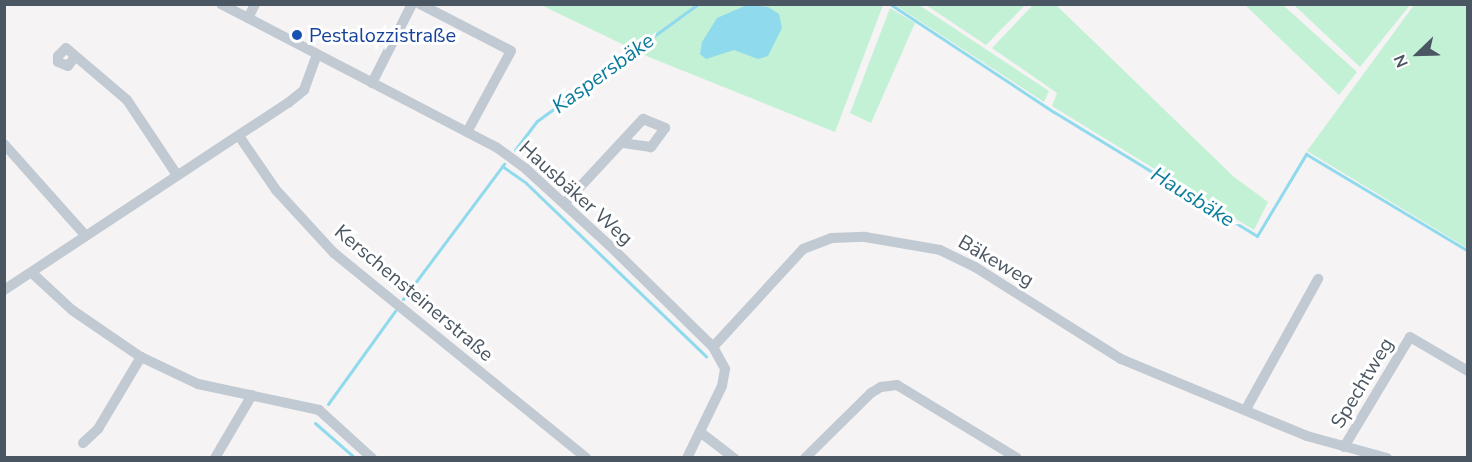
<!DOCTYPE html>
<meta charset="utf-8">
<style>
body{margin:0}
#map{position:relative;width:1472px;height:462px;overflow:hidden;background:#f5f3f3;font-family:"Nunito Sans",sans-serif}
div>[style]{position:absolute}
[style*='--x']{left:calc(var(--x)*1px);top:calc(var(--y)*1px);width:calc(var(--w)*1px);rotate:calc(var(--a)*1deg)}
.green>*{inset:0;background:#c3f1d5}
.water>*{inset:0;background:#90daee}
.stream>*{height:3px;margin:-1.5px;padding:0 1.5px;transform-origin:1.5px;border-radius:1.5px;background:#90daee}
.minor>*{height:10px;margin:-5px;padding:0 5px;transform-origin:5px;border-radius:5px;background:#c1cad2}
.dots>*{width:16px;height:16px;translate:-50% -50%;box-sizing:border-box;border:3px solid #fff;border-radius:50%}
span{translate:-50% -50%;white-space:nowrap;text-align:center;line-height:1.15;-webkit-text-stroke:6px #fff;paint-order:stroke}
.transit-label{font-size:20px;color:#164399}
.left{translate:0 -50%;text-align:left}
.street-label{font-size:20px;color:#4a5661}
.water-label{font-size:21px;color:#0c7c9b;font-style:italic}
.frame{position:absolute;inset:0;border:6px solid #4a5661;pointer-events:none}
.north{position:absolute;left:1388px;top:24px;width:60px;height:60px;-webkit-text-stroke:4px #fff;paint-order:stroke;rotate:247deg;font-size:16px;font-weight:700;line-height:24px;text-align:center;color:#4a5661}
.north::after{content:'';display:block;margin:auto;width:21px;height:27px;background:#4a5661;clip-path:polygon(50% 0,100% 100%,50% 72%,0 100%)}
</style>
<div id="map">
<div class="green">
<div style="clip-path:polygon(541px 5px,883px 5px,835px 132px,649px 57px)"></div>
<div style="clip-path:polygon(895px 5px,919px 5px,1049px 91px,1044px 102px)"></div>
<div style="clip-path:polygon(926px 5px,1025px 5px,986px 45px)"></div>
<div style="clip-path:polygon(1033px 5px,1056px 5px,1234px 177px,1268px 202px,1254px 230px,1052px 106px,1057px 93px,992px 48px)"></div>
<div style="clip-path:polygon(1245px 5px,1283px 5px,1357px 72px,1339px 95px)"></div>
<div style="clip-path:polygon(1294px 5px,1410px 5px,1360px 67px)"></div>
<div style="clip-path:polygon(1414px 5px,1467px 5px,1467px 248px,1307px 151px)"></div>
<div style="clip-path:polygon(890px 8px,915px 23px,871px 123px,850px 113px)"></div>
</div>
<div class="water">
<div style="clip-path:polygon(747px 5px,768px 7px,779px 14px,782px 28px,768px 56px,758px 59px,734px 50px,706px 59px,700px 54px,702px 42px,717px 18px)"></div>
</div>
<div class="stream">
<div style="--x:890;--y:4;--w:196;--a:33.4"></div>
<div style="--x:1054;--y:112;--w:238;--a:31.4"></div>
<div style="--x:1257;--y:236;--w:96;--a:-59.1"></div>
<div style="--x:1306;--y:154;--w:189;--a:30.9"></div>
<div style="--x:515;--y:150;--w:36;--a:-53"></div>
<div style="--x:537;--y:121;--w:199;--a:-36"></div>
<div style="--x:502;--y:166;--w:29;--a:35"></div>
<div style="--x:526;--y:183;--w:250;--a:43.9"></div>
<div style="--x:403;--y:299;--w:169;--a:-53.2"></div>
<div style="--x:328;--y:404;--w:115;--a:-54.2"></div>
<div style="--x:315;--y:423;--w:53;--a:41.2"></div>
</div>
<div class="minor">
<div style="--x:221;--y:4;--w:310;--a:27.5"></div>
<div style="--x:496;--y:147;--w:37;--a:36"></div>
<div style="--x:526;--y:169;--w:113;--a:42.5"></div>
<div style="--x:609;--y:245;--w:146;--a:44.4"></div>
<div style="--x:713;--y:347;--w:25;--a:61"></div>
<div style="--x:725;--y:369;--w:17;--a:100"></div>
<div style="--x:722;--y:386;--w:80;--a:115.9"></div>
<div style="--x:420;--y:4;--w:102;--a:27.3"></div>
<div style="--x:511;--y:51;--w:92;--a:118.5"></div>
<div style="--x:248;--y:18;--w:16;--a:-63"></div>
<div style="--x:75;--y:57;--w:11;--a:128"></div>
<div style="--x:68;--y:66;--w:11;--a:-158"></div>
<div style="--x:58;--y:62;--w:6;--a:-90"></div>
<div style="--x:58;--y:56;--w:11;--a:-45"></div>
<div style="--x:66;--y:48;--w:80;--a:40.4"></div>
<div style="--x:127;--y:100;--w:90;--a:56.3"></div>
<div style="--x:372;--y:83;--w:89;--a:-63.1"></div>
<div style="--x:239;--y:136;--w:65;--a:55.6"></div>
<div style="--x:276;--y:190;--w:86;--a:47.4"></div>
<div style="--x:334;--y:253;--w:325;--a:39.1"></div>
<div style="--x:4;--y:144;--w:122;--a:48.3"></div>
<div style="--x:565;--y:203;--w:115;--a:-47.1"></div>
<div style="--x:643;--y:119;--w:24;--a:22"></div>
<div style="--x:665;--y:128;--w:24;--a:126"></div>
<div style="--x:651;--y:147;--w:28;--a:-172"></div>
<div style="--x:32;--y:273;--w:54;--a:42.8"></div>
<div style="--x:72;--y:310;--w:83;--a:34.3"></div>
<div style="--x:141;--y:357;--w:63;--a:25.3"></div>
<div style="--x:198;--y:384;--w:124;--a:12.1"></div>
<div style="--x:319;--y:410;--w:72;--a:42.2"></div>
<div style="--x:4;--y:290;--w:340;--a:-33.4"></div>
<div style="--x:288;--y:103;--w:21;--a:-39"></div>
<div style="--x:304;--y:90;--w:37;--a:-70"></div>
<div style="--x:713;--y:347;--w:133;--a:-47.4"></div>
<div style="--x:803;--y:249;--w:30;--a:-21"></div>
<div style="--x:831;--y:238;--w:34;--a:-2"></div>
<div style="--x:865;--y:237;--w:76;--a:9.8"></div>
<div style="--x:940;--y:250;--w:39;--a:26"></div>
<div style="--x:975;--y:267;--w:173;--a:32.2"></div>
<div style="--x:1121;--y:359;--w:201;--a:22.5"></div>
<div style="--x:1307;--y:436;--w:83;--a:15.4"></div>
<div style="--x:1246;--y:409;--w:149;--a:-61"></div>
<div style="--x:700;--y:432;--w:43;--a:37.4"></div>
<div style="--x:83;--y:443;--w:21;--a:-43"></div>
<div style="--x:98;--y:429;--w:84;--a:-59.2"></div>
<div style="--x:1344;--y:447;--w:128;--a:-59"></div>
<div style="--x:1410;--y:337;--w:67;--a:30.4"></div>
<div style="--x:215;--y:458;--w:73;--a:-59.6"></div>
<div style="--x:805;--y:458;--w:93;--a:-44.6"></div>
<div style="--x:871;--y:393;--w:12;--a:-31"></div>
<div style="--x:881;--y:387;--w:16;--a:-7"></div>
<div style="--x:897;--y:385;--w:140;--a:31.3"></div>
</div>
<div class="dots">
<div style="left:297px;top:35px;background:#1a4fb4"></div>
</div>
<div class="transit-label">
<span class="left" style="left:309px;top:35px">Pestalozzistraße</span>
</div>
<div class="street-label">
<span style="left:576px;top:193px;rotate:42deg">Hausbäker Weg</span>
<span style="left:996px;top:261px;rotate:30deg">Bäkeweg</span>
<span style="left:414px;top:293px;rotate:40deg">Kerschensteinerstraße</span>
<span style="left:1362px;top:383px;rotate:-59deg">Spechtweg</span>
</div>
<div class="water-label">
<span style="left:603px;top:73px;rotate:-36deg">Kaspersbäke</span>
<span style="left:1193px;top:197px;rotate:32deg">Hausbäke</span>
</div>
<div class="frame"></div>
<div class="north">N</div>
</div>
